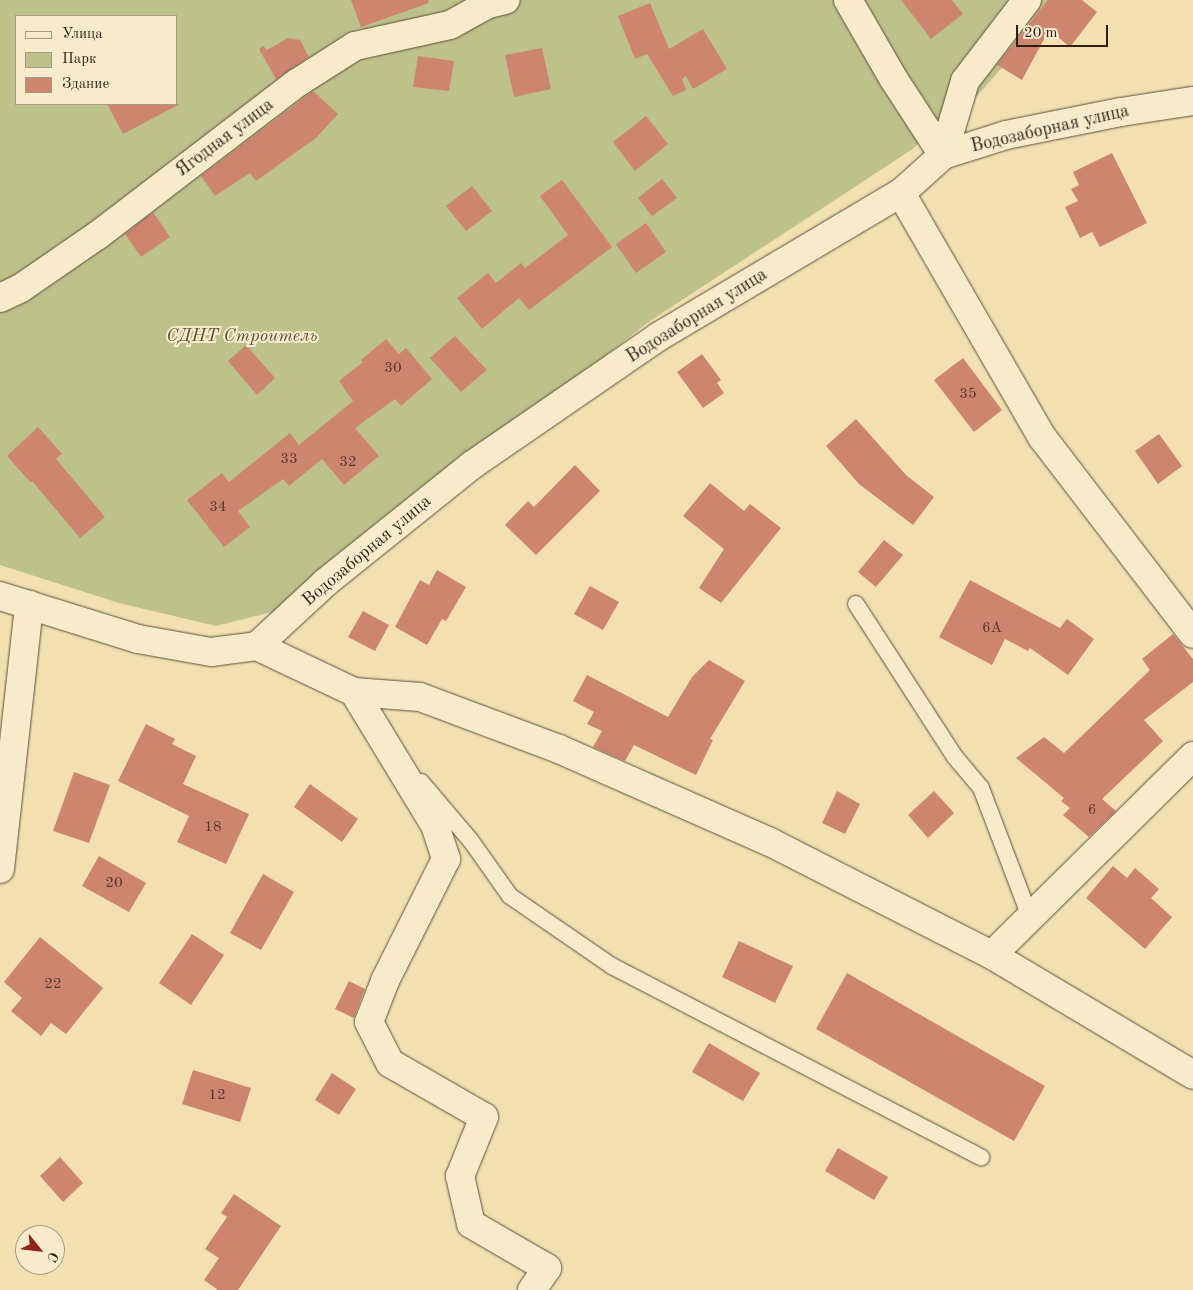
<!DOCTYPE html>
<meta charset="utf-8">
<style>
body{margin:0}
#map{position:relative;width:1193px;height:1290px;overflow:hidden;background:#f2e0b0;font-family:"Old Standard TT",serif}
div>[style]{position:absolute}
[style*='--x']{left:calc(var(--x)*1px);top:calc(var(--y)*1px);width:calc(var(--w)*1px);rotate:calc(var(--a)*1deg)}
.green>*{inset:0;background:#bdc28a}
.building>*{inset:0;background:#ce856f}
.roads{filter:drop-shadow(0 0 1px #5f4e3c) drop-shadow(0 0 1px #5f4e3c)}
.lane>*{height:16px;margin:-8px;padding:0 8px;transform-origin:8px;border-radius:8px;background:#f7ebcc}
.street>*{height:28px;margin:-14px;padding:0 14px;transform-origin:14px;border-radius:14px;background:#f7ebcc}
span{translate:-50% -50%;white-space:nowrap;text-align:center;line-height:1.15;-webkit-text-stroke:4px #f7ebcc;paint-order:stroke}
.number-label{font-size:15px;color:#56372c}
.number-label span{-webkit-text-stroke-width:0}
.street-label{font-size:18px;color:#2e1d15}
.park-label{font-size:18px;color:#594f38;font-style:italic}
.legend{position:absolute;left:15px;top:15px;width:162px;height:90px;box-sizing:border-box;background:#f7ebcc;border:1px solid #a79983;margin:0;padding:6px 9px;list-style:none;font-size:15px;color:#2e1d15}
.legend li{display:flex;align-items:center;gap:10px;height:25px}
.legend b{width:25px;border:1px solid #a79983}
.north{position:absolute;left:15px;top:1225px;width:50px;height:50px;box-sizing:border-box;background:#f7ebcc;border:1px solid #a79983;border-radius:50%;rotate:119deg;font-size:14px;font-weight:700;line-height:20px;text-align:center;color:#2e1d15}
.north::after{content:'';display:block;margin:auto;width:18px;height:22px;background:#8f2418;clip-path:polygon(50% 0,100% 100%,50% 72%,0 100%)}
.scale{position:absolute;left:1016px;top:25px;width:92px;height:22px;box-sizing:border-box;border:2px solid #2e1d15;border-top:0;padding-left:6px;font-size:15px;line-height:18px;white-space:nowrap;color:#2e1d15;-webkit-text-stroke:4px #f7ebcc;paint-order:stroke}
</style>
<div id="map">
<div class="green">
<div style="clip-path:polygon(evenodd,0 0,1061px 0,977px 96px,911px 150px,647px 323px,288px 608px,216px 626px,119px 603px,0 565px,0 0,16px 16px,176px 16px,176px 104px,16px 104px,16px 16px)"></div>
</div>
<div class="building">
<div style="clip-path:polygon(351px 0,428px 0,429px 3px,361px 27px)"></div>
<div style="clip-path:polygon(901px 0,952px 0,963px 14px,931px 39px)"></div>
<div style="clip-path:polygon(1048px 0,1082px 0,1097px 12px,1070px 47px,1049px 30px,1022px 80px,997px 65px)"></div>
<div style="clip-path:polygon(650px 3px,669px 49px,703px 29px,727px 69px,693px 89px,686px 76px,682px 79px,686px 90px,673px 96px,647px 54px,635px 59px,618px 16px)"></div>
<div style="clip-path:polygon(288px 38px,300px 40px,309px 57px,276px 79px,259px 49px,263px 46px,267px 50px)"></div>
<div style="clip-path:polygon(542px 48px,551px 89px,514px 97px,505px 55px)"></div>
<div style="clip-path:polygon(418px 56px,454px 61px,449px 91px,413px 87px)"></div>
<div style="clip-path:polygon(313px 91px,338px 114px,316px 138px,256px 181px,250px 173px,215px 196px,201px 176px)"></div>
<div style="clip-path:polygon(107px 104px,180px 104px,123px 134px)"></div>
<div style="clip-path:polygon(646px 116px,668px 144px,635px 171px,613px 142px)"></div>
<div style="clip-path:polygon(1112px 153px,1147px 223px,1100px 247px,1092px 232px,1080px 238px,1065px 207px,1078px 201px,1071px 189px,1079px 185px,1073px 172px)"></div>
<div style="clip-path:polygon(662px 179px,677px 198px,652px 216px,638px 198px)"></div>
<div style="clip-path:polygon(562px 180px,612px 247px,529px 310px,519px 298px,482px 329px,457px 298px,488px 273px,496px 283px,521px 263px,525px 268px,568px 235px,540px 196px)"></div>
<div style="clip-path:polygon(472px 186px,492px 211px,466px 231px,446px 206px)"></div>
<div style="clip-path:polygon(153px 212px,170px 237px,141px 257px,125px 234px)"></div>
<div style="clip-path:polygon(646px 223px,666px 252px,636px 273px,616px 244px)"></div>
<div style="clip-path:polygon(455px 336px,487px 370px,461px 392px,430px 358px)"></div>
<div style="clip-path:polygon(386px 339px,399px 354px,406px 348px,432px 379px,401px 406px,395px 399px,355px 428px,379px 456px,344px 485px,322px 459px,289px 486px,283px 479px,238px 511px,250px 527px,224px 547px,187px 500px,222px 473px,229px 482px,290px 433px,299px 445px,353px 401px,339px 381px,363px 362px,361px 360px)"></div>
<div style="clip-path:polygon(246px 345px,275px 378px,257px 395px,228px 361px)"></div>
<div style="clip-path:polygon(702px 354px,721px 380px,717px 383px,724px 393px,703px 408px,677px 372px)"></div>
<div style="clip-path:polygon(963px 358px,1002px 410px,974px 432px,934px 380px)"></div>
<div style="clip-path:polygon(856px 419px,906px 475px,934px 497px,913px 525px,859px 484px,826px 446px)"></div>
<div style="clip-path:polygon(38px 427px,62px 454px,56px 459px,105px 517px,80px 538px,32px 481px,31px 483px,7px 456px)"></div>
<div style="clip-path:polygon(1159px 434px,1182px 466px,1158px 484px,1135px 451px)"></div>
<div style="clip-path:polygon(575px 465px,600px 491px,536px 555px,505px 525px,528px 501px,534px 507px)"></div>
<div style="clip-path:polygon(710px 483px,744px 511px,750px 504px,781px 528px,721px 603px,699px 588px,724px 549px,683px 516px)"></div>
<div style="clip-path:polygon(884px 540px,903px 555px,876px 587px,858px 572px)"></div>
<div style="clip-path:polygon(437px 570px,466px 587px,446px 621px,442px 619px,427px 645px,395px 627px,420px 580px,429px 585px)"></div>
<div style="clip-path:polygon(970px 580px,1060px 628px,1067px 619px,1094px 639px,1068px 675px,1030px 648px,1028px 651px,1005px 639px,992px 665px,939px 637px)"></div>
<div style="clip-path:polygon(590px 586px,619px 602px,603px 630px,574px 614px)"></div>
<div style="clip-path:polygon(363px 611px,389px 625px,375px 651px,348px 637px)"></div>
<div style="clip-path:polygon(1173px 634px,1193px 659px,1193px 682px,1144px 720px,1163px 741px,1102px 799px,1116px 811px,1089px 837px,1063px 815px,1070px 808px,1061px 801px,1064px 798px,1016px 758px,1044px 737px,1064px 753px,1150px 670px,1142px 659px)"></div>
<div style="clip-path:polygon(709px 660px,745px 681px,710px 739px,713px 740px,696px 775px,634px 745px,625px 761px,593px 747px,602px 731px,587px 724px,594px 712px,573px 701px,587px 675px,668px 717px,692px 677px)"></div>
<div style="clip-path:polygon(146px 724px,175px 739px,172px 744px,196px 756px,183px 784px,249px 814px,226px 864px,177px 842px,189px 816px,118px 781px)"></div>
<div style="clip-path:polygon(74px 772px,110px 785px,89px 843px,53px 831px)"></div>
<div style="clip-path:polygon(310px 784px,358px 819px,342px 842px,294px 807px)"></div>
<div style="clip-path:polygon(837px 791px,860px 804px,845px 834px,822px 823px)"></div>
<div style="clip-path:polygon(934px 791px,954px 813px,928px 838px,908px 815px)"></div>
<div style="clip-path:polygon(99px 856px,146px 883px,129px 912px,82px 886px)"></div>
<div style="clip-path:polygon(1113px 866px,1127px 878px,1135px 868px,1159px 889px,1151px 898px,1172px 917px,1145px 949px,1086px 898px)"></div>
<div style="clip-path:polygon(263px 874px,294px 892px,261px 950px,230px 933px)"></div>
<div style="clip-path:polygon(192px 934px,224px 955px,191px 1005px,159px 983px)"></div>
<div style="clip-path:polygon(40px 937px,103px 988px,66px 1034px,51px 1023px,41px 1036px,11px 1011px,22px 998px,4px 982px)"></div>
<div style="clip-path:polygon(739px 941px,793px 966px,775px 1003px,722px 977px)"></div>
<div style="clip-path:polygon(847px 973px,1045px 1086px,1014px 1141px,816px 1029px)"></div>
<div style="clip-path:polygon(349px 981px,365px 989px,354px 1018px,335px 1009px)"></div>
<div style="clip-path:polygon(709px 1043px,760px 1073px,743px 1101px,692px 1072px)"></div>
<div style="clip-path:polygon(193px 1070px,251px 1088px,240px 1122px,182px 1104px)"></div>
<div style="clip-path:polygon(332px 1073px,356px 1089px,339px 1115px,315px 1100px)"></div>
<div style="clip-path:polygon(838px 1148px,888px 1177px,874px 1200px,825px 1171px)"></div>
<div style="clip-path:polygon(60px 1157px,83px 1183px,63px 1202px,40px 1176px)"></div>
<div style="clip-path:polygon(234px 1194px,281px 1226px,238px 1290px,218px 1290px,204px 1280px,219px 1258px,205px 1249px,227px 1217px,221px 1213px)"></div>
</div>
<div class="roads">
<div class="lane">
<div style="--x:856;--y:604;--w:182;--a:57.1"></div>
<div style="--x:955;--y:757;--w:40;--a:50"></div>
<div style="--x:981;--y:788;--w:138;--a:69.2"></div>
<div style="--x:421;--y:782;--w:77;--a:49.7"></div>
<div style="--x:471;--y:841;--w:67;--a:54.7"></div>
<div style="--x:510;--y:896;--w:124;--a:34.5"></div>
<div style="--x:612;--y:966;--w:416;--a:27.4"></div>
</div>
<div class="street">
<div style="--x:848;--y:0;--w:90;--a:60"></div>
<div style="--x:893;--y:78;--w:92;--a:57"></div>
<div style="--x:943;--y:155;--w:77;--a:-73.4"></div>
<div style="--x:965;--y:81;--w:102;--a:-52.6"></div>
<div style="--x:901;--y:193;--w:282;--a:60"></div>
<div style="--x:1042;--y:437;--w:248;--a:52.5"></div>
<div style="--x:0;--y:298;--w:23;--a:-25"></div>
<div style="--x:21;--y:288;--w:93;--a:-34.5"></div>
<div style="--x:98;--y:235;--w:250;--a:-37.4"></div>
<div style="--x:297;--y:83;--w:69;--a:-32.5"></div>
<div style="--x:355;--y:46;--w:97;--a:-12.5"></div>
<div style="--x:450;--y:25;--w:43;--a:-28.9"></div>
<div style="--x:488;--y:4;--w:18;--a:-13"></div>
<div style="--x:0;--y:596;--w:145;--a:17.3"></div>
<div style="--x:138;--y:639;--w:74;--a:10.1"></div>
<div style="--x:211;--y:652;--w:46;--a:-7.4"></div>
<div style="--x:257;--y:646;--w:94;--a:-42.8"></div>
<div style="--x:326;--y:582;--w:187;--a:-38.7"></div>
<div style="--x:472;--y:465;--w:226;--a:-34.5"></div>
<div style="--x:658;--y:337;--w:282;--a:-30.7"></div>
<div style="--x:901;--y:193;--w:57;--a:-42.1"></div>
<div style="--x:943;--y:155;--w:66;--a:-17.6"></div>
<div style="--x:1006;--y:135;--w:117;--a:-11.3"></div>
<div style="--x:1121;--y:112;--w:73;--a:-8.7"></div>
<div style="--x:257;--y:646;--w:107;--a:25.4"></div>
<div style="--x:354;--y:692;--w:66;--a:4.3"></div>
<div style="--x:420;--y:697;--w:148;--a:20.5"></div>
<div style="--x:559;--y:749;--w:231;--a:23.8"></div>
<div style="--x:770;--y:842;--w:249;--a:27"></div>
<div style="--x:992;--y:955;--w:234;--a:30.8"></div>
<div style="--x:354;--y:692;--w:156;--a:58.7"></div>
<div style="--x:435;--y:825;--w:36;--a:72"></div>
<div style="--x:446;--y:859;--w:136;--a:116.6"></div>
<div style="--x:385;--y:981;--w:44;--a:111.3"></div>
<div style="--x:369;--y:1022;--w:46;--a:62.9"></div>
<div style="--x:390;--y:1063;--w:108;--a:29.9"></div>
<div style="--x:484;--y:1117;--w:64;--a:112.1"></div>
<div style="--x:460;--y:1176;--w:49;--a:77.1"></div>
<div style="--x:471;--y:1224;--w:88;--a:30.1"></div>
<div style="--x:547;--y:1268;--w:27;--a:124"></div>
<div style="--x:0;--y:869;--w:266;--a:-83.7"></div>
<div style="--x:992;--y:955;--w:283;--a:-44.7"></div>
</div>
</div>
<div class="number-label">
<span style="left:393px;top:369px">30</span>
<span style="left:968px;top:395px">35</span>
<span style="left:289px;top:460px">33</span>
<span style="left:348px;top:463px">32</span>
<span style="left:218px;top:508px">34</span>
<span style="left:992px;top:629px">6А</span>
<span style="left:1092px;top:811px">6</span>
<span style="left:213px;top:828px">18</span>
<span style="left:114px;top:884px">20</span>
<span style="left:53px;top:985px">22</span>
<span style="left:217px;top:1096px">12</span>
</div>
<div class="street-label">
<span style="left:1050px;top:129px;rotate:-13deg">Водозаборная улица</span>
<span style="left:225px;top:138px;rotate:-37deg">Ягодная улица</span>
<span style="left:697px;top:316px;rotate:-32deg">Водозаборная улица</span>
<span style="left:367px;top:551px;rotate:-40deg">Водозаборная улица</span>
</div>
<div class="park-label">
<span style="left:242px;top:336px">СДНТ Строитель</span>
</div>
<ul class="legend">
<li><b style="height:6px;background:#f7ebcc"></b>Улица</li>
<li><b style="height:14px;background:#bdc28a"></b>Парк</li>
<li><b style="height:14px;background:#ce856f"></b>Здание</li>
</ul>
<div class="north">С</div>
<div class="scale">20 m</div>
</div>
